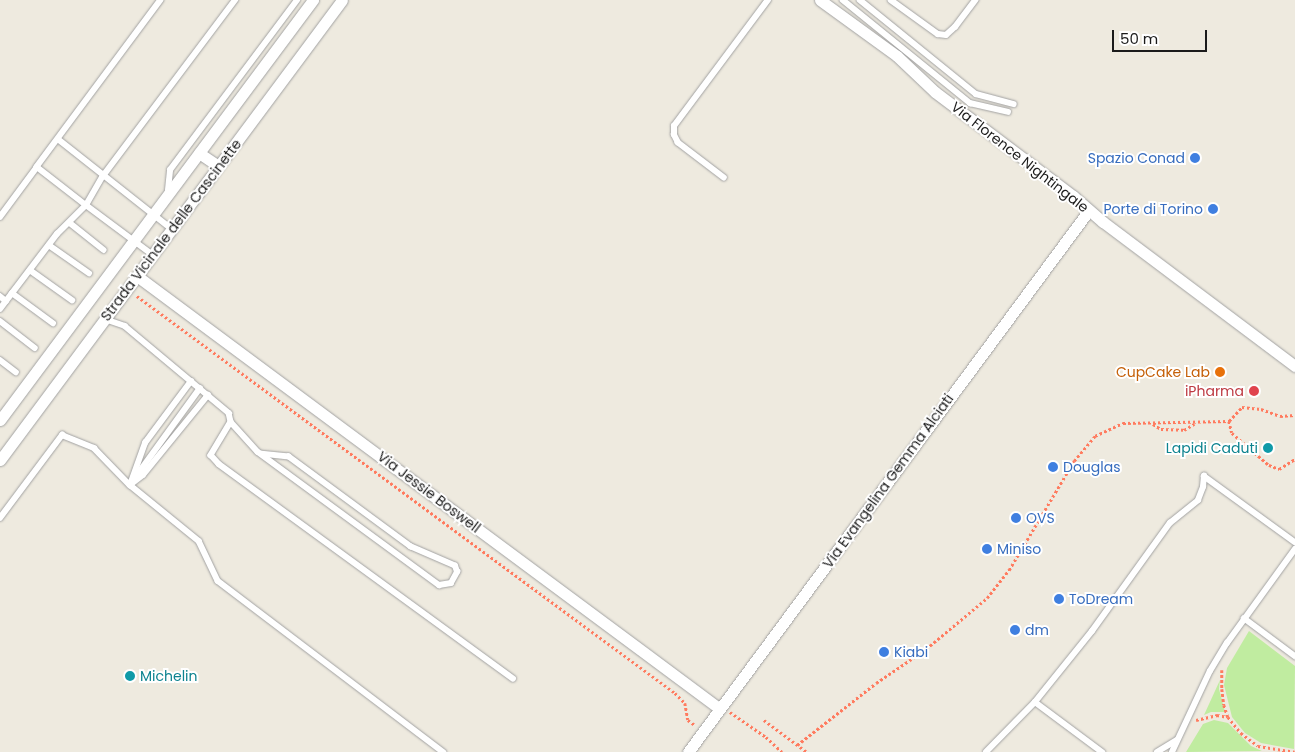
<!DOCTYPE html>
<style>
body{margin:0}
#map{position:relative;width:1295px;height:752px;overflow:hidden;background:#eeeadf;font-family:Poppins,sans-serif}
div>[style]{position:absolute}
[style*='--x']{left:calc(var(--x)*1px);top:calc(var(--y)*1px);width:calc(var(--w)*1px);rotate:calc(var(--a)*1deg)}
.grass>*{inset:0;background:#c0eca0}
.path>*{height:2.5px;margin-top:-1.25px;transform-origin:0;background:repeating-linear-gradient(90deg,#ff7b5f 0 2.5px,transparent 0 5px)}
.roads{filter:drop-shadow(0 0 1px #a2a2a2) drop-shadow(0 0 1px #a2a2a2)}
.service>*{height:5.5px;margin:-2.75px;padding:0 2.75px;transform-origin:2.75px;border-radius:2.75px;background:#fff}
.minor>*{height:11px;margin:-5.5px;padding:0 5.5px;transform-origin:5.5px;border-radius:5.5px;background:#fff}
.dots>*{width:14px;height:14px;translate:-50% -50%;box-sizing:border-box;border:2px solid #fff;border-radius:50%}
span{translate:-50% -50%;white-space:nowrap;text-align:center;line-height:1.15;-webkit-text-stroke:4px #fff;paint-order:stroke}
.street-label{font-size:14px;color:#1b1b1b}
.shop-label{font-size:14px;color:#366cbe}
.right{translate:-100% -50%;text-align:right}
.left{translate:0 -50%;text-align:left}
.food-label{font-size:14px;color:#c56008}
.health-label{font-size:14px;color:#be3a42}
.culture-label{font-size:14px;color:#0d838f}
.scale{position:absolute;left:1112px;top:30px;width:95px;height:22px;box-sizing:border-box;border:2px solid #1b1b1b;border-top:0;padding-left:6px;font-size:15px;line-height:18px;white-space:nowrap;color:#1b1b1b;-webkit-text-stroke:4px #fff;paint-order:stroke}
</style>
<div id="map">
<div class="grass">
<div style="clip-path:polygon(1249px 631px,1295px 666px,1294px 749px,1261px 743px,1245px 733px,1232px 717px,1224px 685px,1227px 668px)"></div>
<div style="clip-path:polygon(1220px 680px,1219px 689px,1225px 712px,1211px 712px,1204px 715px)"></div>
<div style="clip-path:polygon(1214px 720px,1228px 723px,1251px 746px,1262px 751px,1186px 752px,1203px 724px)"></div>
</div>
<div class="path">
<div style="--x:137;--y:296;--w:669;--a:36.42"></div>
<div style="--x:675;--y:693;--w:14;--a:45"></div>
<div style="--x:685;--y:703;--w:17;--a:80"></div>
<div style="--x:688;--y:720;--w:9;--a:36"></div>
<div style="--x:1229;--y:421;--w:19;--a:-47"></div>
<div style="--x:1242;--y:407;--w:19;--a:6"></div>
<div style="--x:1261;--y:409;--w:20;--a:20"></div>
<div style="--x:1280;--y:416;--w:15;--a:-4"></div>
<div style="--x:1153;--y:424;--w:9;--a:32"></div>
<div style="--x:1161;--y:429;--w:23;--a:2"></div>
<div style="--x:1184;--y:430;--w:12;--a:-31"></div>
<div style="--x:1222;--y:670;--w:19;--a:90"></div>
<div style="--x:1222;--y:689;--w:16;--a:83"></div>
<div style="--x:1224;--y:705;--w:13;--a:72"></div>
<div style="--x:1228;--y:717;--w:21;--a:51"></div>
<div style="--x:1241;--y:733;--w:21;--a:37"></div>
<div style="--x:1258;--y:746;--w:37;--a:9"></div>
<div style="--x:730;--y:712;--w:44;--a:34.8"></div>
<div style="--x:766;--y:737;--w:22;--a:43"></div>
<div style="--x:764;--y:720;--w:54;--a:36.7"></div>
<div style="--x:1196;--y:720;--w:22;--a:-13"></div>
<div style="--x:1217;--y:715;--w:11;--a:10"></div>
<div style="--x:797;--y:745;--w:100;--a:-38.1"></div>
<div style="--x:876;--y:683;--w:60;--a:-34.2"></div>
<div style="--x:926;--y:649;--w:80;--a:-39.9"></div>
<div style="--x:987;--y:598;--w:36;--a:-52"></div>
<div style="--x:1009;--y:570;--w:127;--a:-59.2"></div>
<div style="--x:1074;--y:461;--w:33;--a:-50"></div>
<div style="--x:1095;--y:436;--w:31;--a:-25"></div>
<div style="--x:1123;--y:423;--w:106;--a:-1.1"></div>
<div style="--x:1229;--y:421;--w:12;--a:76"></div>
<div style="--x:1232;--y:433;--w:49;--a:40.9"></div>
<div style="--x:1269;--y:465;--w:11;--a:22"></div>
<div style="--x:1279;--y:469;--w:19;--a:-32"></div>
</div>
<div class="roads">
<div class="service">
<div style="--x:161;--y:0;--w:208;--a:126.6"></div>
<div style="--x:37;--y:167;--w:62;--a:37.8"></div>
<div style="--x:86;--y:205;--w:34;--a:-60"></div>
<div style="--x:103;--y:176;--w:220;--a:-53.1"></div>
<div style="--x:843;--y:0;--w:164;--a:39"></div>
<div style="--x:970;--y:103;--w:39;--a:13"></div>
<div style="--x:860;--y:0;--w:149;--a:39"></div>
<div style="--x:976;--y:94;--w:39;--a:15"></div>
<div style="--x:891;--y:0;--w:58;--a:35.9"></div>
<div style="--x:938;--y:34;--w:8;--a:7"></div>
<div style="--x:946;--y:35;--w:12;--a:-42"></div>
<div style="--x:955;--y:27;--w:34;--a:-53"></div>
<div style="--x:58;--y:139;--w:145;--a:38.3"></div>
<div style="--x:724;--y:178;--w:58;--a:-142.7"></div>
<div style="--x:678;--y:143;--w:9;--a:-117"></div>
<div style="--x:674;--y:135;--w:9;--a:-90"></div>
<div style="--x:674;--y:126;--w:157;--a:-53.3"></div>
<div style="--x:168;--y:190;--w:20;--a:-84"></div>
<div style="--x:170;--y:170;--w:212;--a:-53.2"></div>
<div style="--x:0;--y:217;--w:62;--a:-53.5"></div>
<div style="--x:70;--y:223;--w:43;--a:38.5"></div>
<div style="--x:49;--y:245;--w:49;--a:35"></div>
<div style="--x:30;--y:270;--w:52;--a:35.5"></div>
<div style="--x:12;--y:293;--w:51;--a:36.2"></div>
<div style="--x:0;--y:296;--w:8;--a:40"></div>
<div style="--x:0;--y:309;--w:94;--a:-52.8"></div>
<div style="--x:57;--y:234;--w:41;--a:-45"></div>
<div style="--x:86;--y:205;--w:84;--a:36.7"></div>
<div style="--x:105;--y:319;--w:21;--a:19"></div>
<div style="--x:125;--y:326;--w:136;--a:39.9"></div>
<div style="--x:229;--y:413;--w:9;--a:77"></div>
<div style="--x:231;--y:422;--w:39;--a:121"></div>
<div style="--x:211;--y:455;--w:12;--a:48"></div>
<div style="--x:219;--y:464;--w:364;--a:36.1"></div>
<div style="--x:0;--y:321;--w:44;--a:37.6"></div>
<div style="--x:0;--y:360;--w:20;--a:37"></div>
<div style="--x:231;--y:422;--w:40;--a:48"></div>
<div style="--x:258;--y:452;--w:225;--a:36.3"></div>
<div style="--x:439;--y:585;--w:12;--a:-9"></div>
<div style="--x:451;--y:583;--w:13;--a:-61"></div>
<div style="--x:457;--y:572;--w:6;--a:-108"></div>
<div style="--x:455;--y:566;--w:48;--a:-156.6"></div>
<div style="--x:411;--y:547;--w:152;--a:-143.6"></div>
<div style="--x:289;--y:457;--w:27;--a:-174"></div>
<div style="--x:134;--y:479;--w:112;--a:-54"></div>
<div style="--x:130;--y:485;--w:45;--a:-70.3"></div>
<div style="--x:145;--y:443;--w:77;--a:-53.4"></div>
<div style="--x:130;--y:485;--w:16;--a:-38"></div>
<div style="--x:143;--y:475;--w:103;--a:-50.9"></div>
<div style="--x:0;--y:518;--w:104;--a:-53.2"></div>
<div style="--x:62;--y:435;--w:35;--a:22"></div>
<div style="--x:94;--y:448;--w:52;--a:45.8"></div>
<div style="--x:130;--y:485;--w:89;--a:39.1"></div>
<div style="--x:199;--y:541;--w:44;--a:64.6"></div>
<div style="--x:218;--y:581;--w:283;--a:37.2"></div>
<div style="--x:1244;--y:618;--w:64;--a:36.7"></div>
<div style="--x:1035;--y:702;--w:84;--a:36.7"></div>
<div style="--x:986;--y:752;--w:70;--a:-45.6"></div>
<div style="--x:1035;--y:702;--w:91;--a:-51.2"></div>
<div style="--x:1092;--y:631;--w:133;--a:-54.2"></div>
<div style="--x:1170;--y:523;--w:36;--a:-39"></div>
<div style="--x:1198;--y:500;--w:14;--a:-69"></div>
<div style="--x:1203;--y:487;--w:11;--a:-85"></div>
<div style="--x:1204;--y:476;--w:112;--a:36"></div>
<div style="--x:1157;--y:752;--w:23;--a:-31"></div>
<div style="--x:1172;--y:752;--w:89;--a:-64.9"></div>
<div style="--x:1210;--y:671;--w:33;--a:-59"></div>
<div style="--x:1227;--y:643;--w:116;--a:-54.1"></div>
</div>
<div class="minor">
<div style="--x:820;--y:0;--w:95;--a:36"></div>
<div style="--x:897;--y:56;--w:52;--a:43.5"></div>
<div style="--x:935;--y:92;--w:173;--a:37"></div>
<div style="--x:1073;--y:196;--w:40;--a:41"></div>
<div style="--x:1103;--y:222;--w:240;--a:36.9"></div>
<div style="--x:199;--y:153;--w:23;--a:34"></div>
<div style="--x:137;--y:276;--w:726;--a:36.6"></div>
<div style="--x:0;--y:420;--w:524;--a:-53.31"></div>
<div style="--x:0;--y:460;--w:573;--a:-53.37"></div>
<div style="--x:688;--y:752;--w:674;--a:-53.5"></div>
</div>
</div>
<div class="dots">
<div style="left:1195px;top:158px;background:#3f7fe0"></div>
<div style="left:1213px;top:209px;background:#3f7fe0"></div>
<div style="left:1220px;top:372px;background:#e8710a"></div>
<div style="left:1254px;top:391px;background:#e0444e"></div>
<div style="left:1268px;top:448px;background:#0f9aa8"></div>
<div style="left:1053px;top:467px;background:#3f7fe0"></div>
<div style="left:1016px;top:518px;background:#3f7fe0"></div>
<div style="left:987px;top:549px;background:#3f7fe0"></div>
<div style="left:1059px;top:599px;background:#3f7fe0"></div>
<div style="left:1015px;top:630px;background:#3f7fe0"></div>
<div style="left:884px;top:652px;background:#3f7fe0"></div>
<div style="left:130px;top:676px;background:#0f9aa8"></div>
</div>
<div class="street-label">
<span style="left:1020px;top:157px;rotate:38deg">Via Florence Nightingale</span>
<span style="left:171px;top:230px;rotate:-53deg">Strada Vicinale delle Cascinette</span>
<span style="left:888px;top:481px;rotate:-54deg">Via Evangelina Gemma Alciati</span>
<span style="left:429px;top:492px;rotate:37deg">Via Jessie Boswell</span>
</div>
<div class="shop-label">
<span class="right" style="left:1185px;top:158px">Spazio Conad</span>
<span class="right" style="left:1203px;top:209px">Porte di Torino</span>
<span class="left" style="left:1063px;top:467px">Douglas</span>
<span class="left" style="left:1026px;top:518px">OVS</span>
<span class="left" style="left:997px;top:549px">Miniso</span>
<span class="left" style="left:1069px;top:599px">ToDream</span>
<span class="left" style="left:1025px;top:630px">dm</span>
<span class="left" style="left:894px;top:652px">Kiabi</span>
</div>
<div class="food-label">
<span class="right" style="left:1210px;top:372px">CupCake Lab</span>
</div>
<div class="health-label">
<span class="right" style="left:1244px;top:391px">iPharma</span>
</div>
<div class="culture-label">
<span class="right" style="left:1258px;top:448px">Lapidi Caduti</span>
<span class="left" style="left:140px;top:676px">Michelin</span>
</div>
<div class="scale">50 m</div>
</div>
